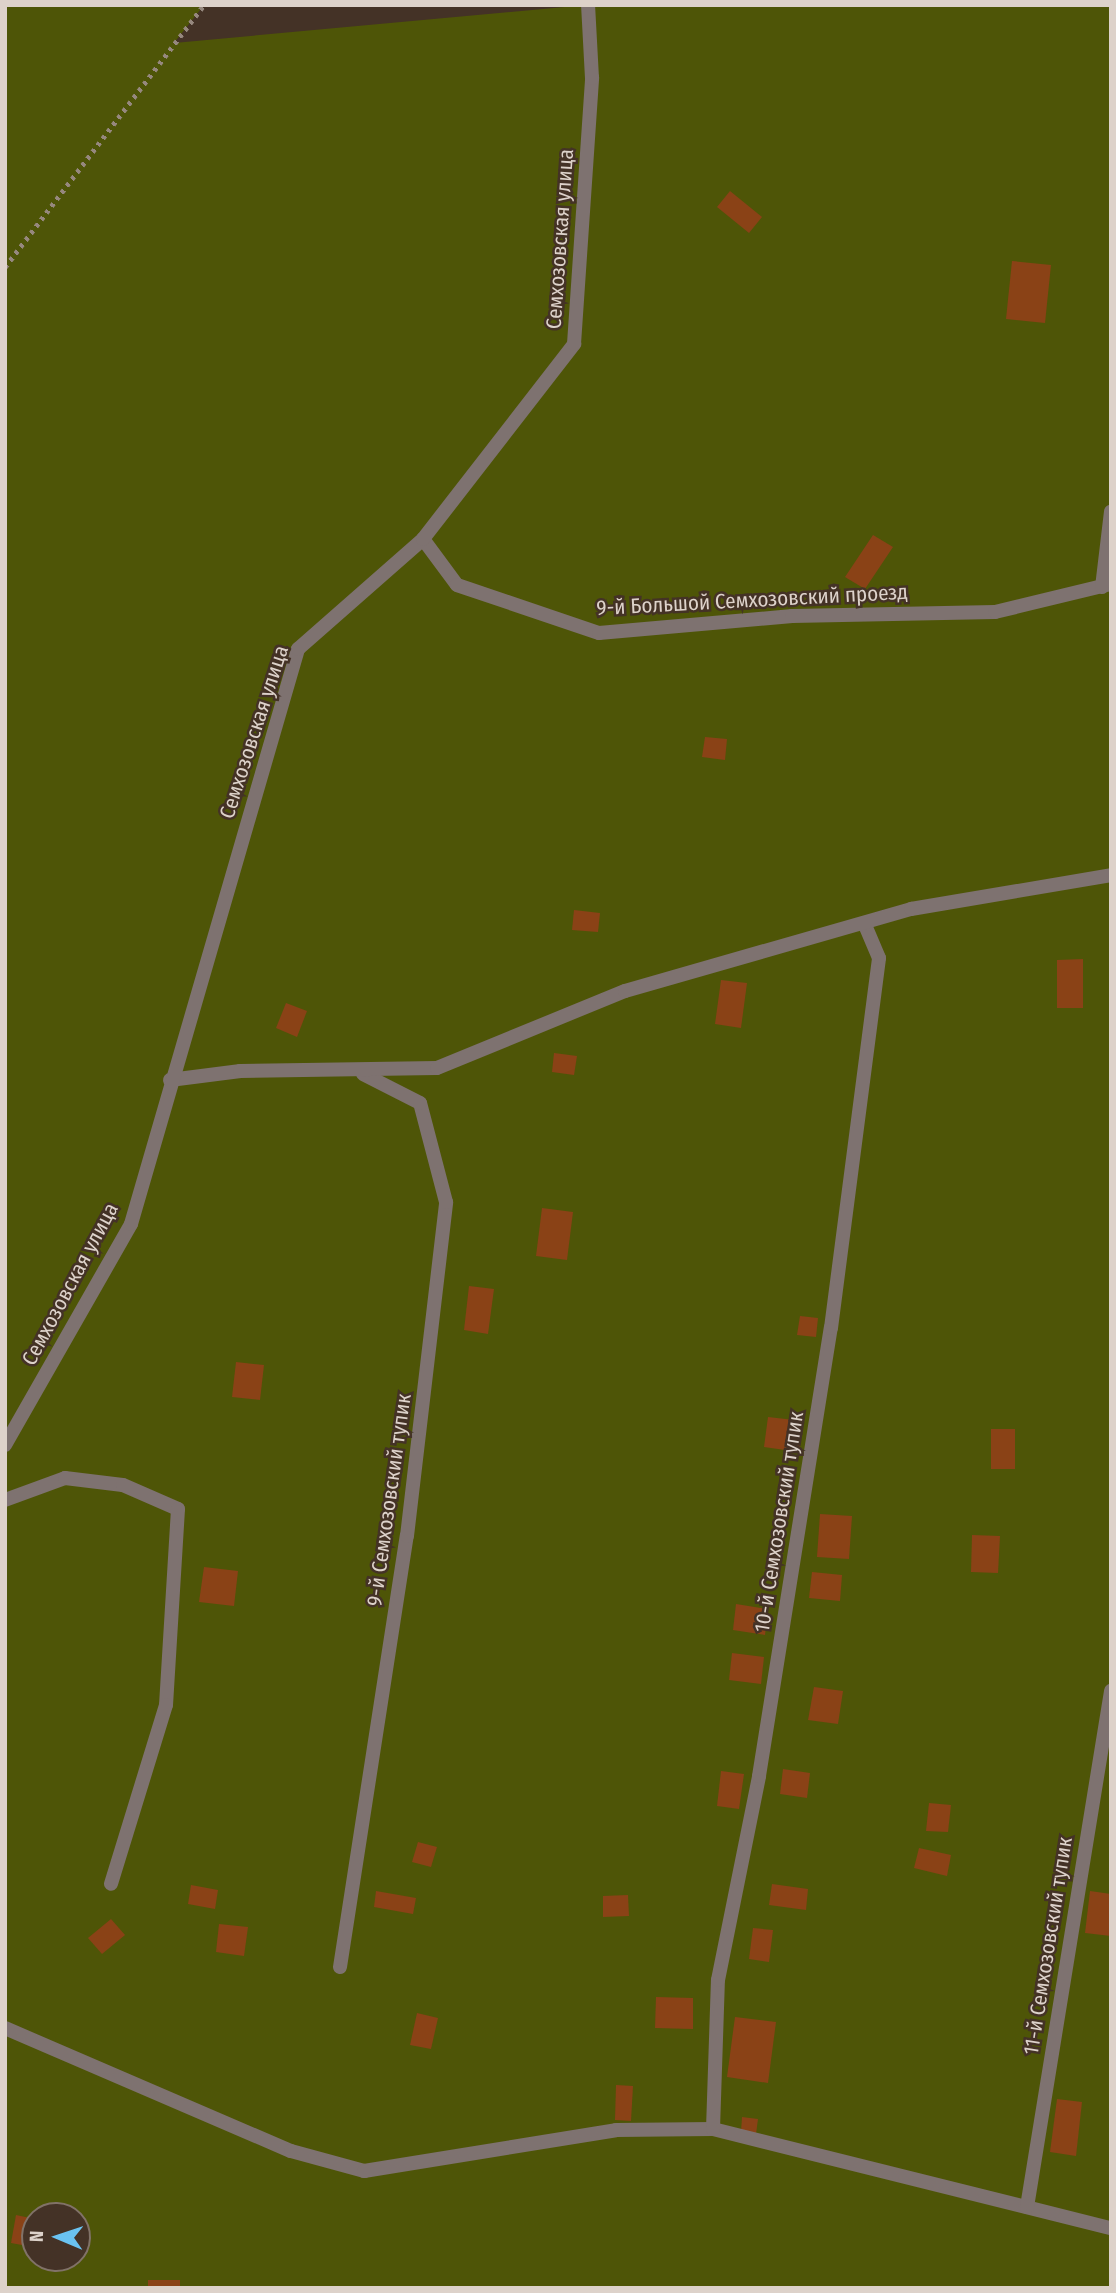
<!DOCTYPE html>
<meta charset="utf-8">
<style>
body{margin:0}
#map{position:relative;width:1116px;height:2293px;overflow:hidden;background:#443226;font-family:"Fira Sans Condensed",sans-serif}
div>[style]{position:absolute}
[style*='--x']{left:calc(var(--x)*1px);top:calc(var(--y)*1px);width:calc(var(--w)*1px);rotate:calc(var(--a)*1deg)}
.green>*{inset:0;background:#4e5507}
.building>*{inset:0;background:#8a4216}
.path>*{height:4.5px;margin-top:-2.25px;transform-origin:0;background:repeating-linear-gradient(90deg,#96887e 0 3.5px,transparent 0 8.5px)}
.service>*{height:14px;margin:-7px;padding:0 7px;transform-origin:7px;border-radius:7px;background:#7e7270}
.minor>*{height:14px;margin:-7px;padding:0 7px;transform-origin:7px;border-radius:7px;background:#7e7270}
span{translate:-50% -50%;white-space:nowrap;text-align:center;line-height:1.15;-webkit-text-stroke:5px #443226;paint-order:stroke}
.street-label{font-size:21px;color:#ddd2ca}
.frame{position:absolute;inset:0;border:7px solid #ddd2ca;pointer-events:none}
.north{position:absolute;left:21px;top:2202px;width:70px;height:70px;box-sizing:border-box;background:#443226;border:2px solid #817268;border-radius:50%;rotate:272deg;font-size:19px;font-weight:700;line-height:28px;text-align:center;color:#ddd2ca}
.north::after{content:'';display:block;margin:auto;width:24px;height:32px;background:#6ac3f1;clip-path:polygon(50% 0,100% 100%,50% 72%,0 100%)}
</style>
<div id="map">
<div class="green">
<div style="clip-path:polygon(evenodd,5px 5px,204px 5px,174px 43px,586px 5px,1111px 5px,1111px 2288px,5px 2288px,5px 5px,35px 2216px,77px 2216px,77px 2258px,35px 2258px,35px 2216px)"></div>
</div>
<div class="building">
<div style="clip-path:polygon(730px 191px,762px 217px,749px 233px,717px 207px)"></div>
<div style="clip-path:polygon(1012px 261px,1051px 265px,1045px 323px,1006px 319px)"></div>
<div style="clip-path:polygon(873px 535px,893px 547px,865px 589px,845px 577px)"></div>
<div style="clip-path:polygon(705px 737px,727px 739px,725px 760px,702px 757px)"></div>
<div style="clip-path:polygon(574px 910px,600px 913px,598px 932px,572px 930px)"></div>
<div style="clip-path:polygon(1083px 959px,1083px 1008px,1057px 1008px,1057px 960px)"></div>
<div style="clip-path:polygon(721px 980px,747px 983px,741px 1028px,715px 1024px)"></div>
<div style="clip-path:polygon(286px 1003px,307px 1011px,297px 1037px,276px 1028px)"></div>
<div style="clip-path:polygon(554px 1053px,577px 1056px,574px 1075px,552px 1072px)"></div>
<div style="clip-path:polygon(542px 1208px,573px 1212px,567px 1260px,536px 1256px)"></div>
<div style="clip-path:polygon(469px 1286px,494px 1289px,488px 1334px,464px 1330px)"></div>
<div style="clip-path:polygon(800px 1316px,818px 1318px,816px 1337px,797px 1335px)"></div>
<div style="clip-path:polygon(236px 1362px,264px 1365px,260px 1400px,232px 1397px)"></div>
<div style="clip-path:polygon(768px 1417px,803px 1421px,799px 1452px,764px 1447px)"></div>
<div style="clip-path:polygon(991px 1429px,1015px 1429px,1015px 1469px,991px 1469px)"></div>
<div style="clip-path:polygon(820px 1514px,852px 1516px,849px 1559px,817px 1557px)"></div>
<div style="clip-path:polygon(972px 1535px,1000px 1536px,998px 1573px,971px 1572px)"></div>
<div style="clip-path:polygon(204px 1567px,238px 1571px,234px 1606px,199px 1602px)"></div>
<div style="clip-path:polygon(812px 1572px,842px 1575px,840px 1601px,809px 1598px)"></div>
<div style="clip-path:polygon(736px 1604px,768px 1609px,765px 1635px,733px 1630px)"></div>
<div style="clip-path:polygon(732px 1653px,764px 1657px,761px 1684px,729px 1680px)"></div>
<div style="clip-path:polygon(814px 1687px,843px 1691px,838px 1724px,808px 1720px)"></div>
<div style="clip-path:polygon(783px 1769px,810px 1773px,807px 1798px,780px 1794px)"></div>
<div style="clip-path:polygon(721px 1771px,744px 1774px,739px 1809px,717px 1806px)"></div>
<div style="clip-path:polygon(929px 1803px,951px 1805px,948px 1832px,926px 1831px)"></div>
<div style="clip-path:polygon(418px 1842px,437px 1847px,431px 1867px,412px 1862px)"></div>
<div style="clip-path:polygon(919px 1848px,951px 1855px,947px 1876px,914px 1868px)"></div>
<div style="clip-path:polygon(772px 1884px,808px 1889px,806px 1910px,769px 1905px)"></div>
<div style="clip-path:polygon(191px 1885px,218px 1890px,215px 1909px,188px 1904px)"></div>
<div style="clip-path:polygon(376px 1891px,416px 1898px,413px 1914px,374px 1907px)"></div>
<div style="clip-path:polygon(1090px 1891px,1111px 1894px,1111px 1936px,1085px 1933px)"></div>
<div style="clip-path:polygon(628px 1895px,629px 1916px,603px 1917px,603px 1896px)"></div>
<div style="clip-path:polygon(111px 1919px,125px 1935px,102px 1954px,88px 1938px)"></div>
<div style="clip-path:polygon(219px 1924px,248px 1927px,244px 1956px,216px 1952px)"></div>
<div style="clip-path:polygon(753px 1928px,773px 1930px,769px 1962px,749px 1959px)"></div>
<div style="clip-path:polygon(656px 1997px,693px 1998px,693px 2029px,655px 2028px)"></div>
<div style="clip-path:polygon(417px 2013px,438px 2018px,431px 2049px,410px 2045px)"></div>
<div style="clip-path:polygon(735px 2017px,776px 2022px,768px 2083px,727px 2077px)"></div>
<div style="clip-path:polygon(616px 2085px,633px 2086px,631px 2121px,615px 2120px)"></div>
<div style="clip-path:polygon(1057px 2099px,1082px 2102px,1076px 2156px,1050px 2152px)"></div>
<div style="clip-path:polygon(742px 2117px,758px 2119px,756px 2134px,741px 2132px)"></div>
<div style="clip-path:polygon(16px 2215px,35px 2219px,33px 2247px,11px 2243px)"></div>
<div style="clip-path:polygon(148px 2280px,180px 2280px,180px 2288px,148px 2288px)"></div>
</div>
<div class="path">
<div style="--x:5;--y:267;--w:329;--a:-52.8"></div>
</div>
<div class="service">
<div style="--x:423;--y:539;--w:57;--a:53.5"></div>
<div style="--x:457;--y:585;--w:150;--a:18.7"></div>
<div style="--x:599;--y:633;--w:194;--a:-5"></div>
<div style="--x:792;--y:616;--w:203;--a:-1.1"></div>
<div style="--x:995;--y:612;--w:119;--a:-13.6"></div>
<div style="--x:1102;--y:587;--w:76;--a:-83.2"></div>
<div style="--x:5;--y:1500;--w:64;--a:-20.1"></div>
<div style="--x:65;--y:1478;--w:58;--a:6.9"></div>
<div style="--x:123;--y:1485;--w:60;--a:23.6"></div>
<div style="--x:178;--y:1509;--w:196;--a:93.5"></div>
<div style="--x:166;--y:1705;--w:187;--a:107.1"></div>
<div style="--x:340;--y:1967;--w:436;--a:-81.2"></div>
<div style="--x:407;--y:1536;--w:336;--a:-83.3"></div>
<div style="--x:446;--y:1202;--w:102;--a:-104.7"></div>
<div style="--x:420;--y:1103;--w:64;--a:-153"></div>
<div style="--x:5;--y:2028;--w:311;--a:23.3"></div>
<div style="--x:291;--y:2151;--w:76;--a:15.3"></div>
<div style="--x:364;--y:2171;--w:255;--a:-9.2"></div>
<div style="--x:616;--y:2130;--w:97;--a:-0.6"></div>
<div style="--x:713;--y:2129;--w:410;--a:14"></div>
<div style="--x:713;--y:2129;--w:149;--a:-88.1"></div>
<div style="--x:718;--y:1980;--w:208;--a:-78.6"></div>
<div style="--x:759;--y:1776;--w:454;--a:-80.9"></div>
<div style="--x:831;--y:1328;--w:373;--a:-82.6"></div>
<div style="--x:879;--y:958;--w:38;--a:-113"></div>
<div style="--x:1027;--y:2207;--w:523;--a:-80.75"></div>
</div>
<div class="minor">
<div style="--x:170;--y:1080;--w:71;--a:-7.3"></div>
<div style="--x:240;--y:1071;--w:197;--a:-0.9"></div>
<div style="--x:437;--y:1068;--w:203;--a:-22.3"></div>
<div style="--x:625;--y:991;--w:298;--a:-16"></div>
<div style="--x:911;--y:909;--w:203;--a:-9.6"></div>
<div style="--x:5;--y:1445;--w:254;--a:-60.3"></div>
<div style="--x:131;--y:1224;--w:599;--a:-73.8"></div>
<div style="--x:298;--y:649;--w:167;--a:-41.3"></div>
<div style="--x:423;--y:539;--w:247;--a:-52.2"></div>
<div style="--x:574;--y:344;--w:267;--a:-86.1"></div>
<div style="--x:592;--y:78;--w:73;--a:-93.1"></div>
</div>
<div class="street-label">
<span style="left:560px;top:239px;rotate:-86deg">Семхозовская улица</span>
<span style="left:752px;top:600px;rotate:-3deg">9-й Большой Семхозовский проезд</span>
<span style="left:254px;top:732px;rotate:-72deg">Семхозовская улица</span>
<span style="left:70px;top:1284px;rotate:-62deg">Семхозовская улица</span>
<span style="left:389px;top:1500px;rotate:-82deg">9-й Семхозовский тупик</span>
<span style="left:779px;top:1522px;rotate:-81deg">10-й Семхозовский тупик</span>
<span style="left:1048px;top:1946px;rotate:-81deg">11-й Семхозовский тупик</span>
</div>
<div class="frame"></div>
<div class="north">N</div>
</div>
